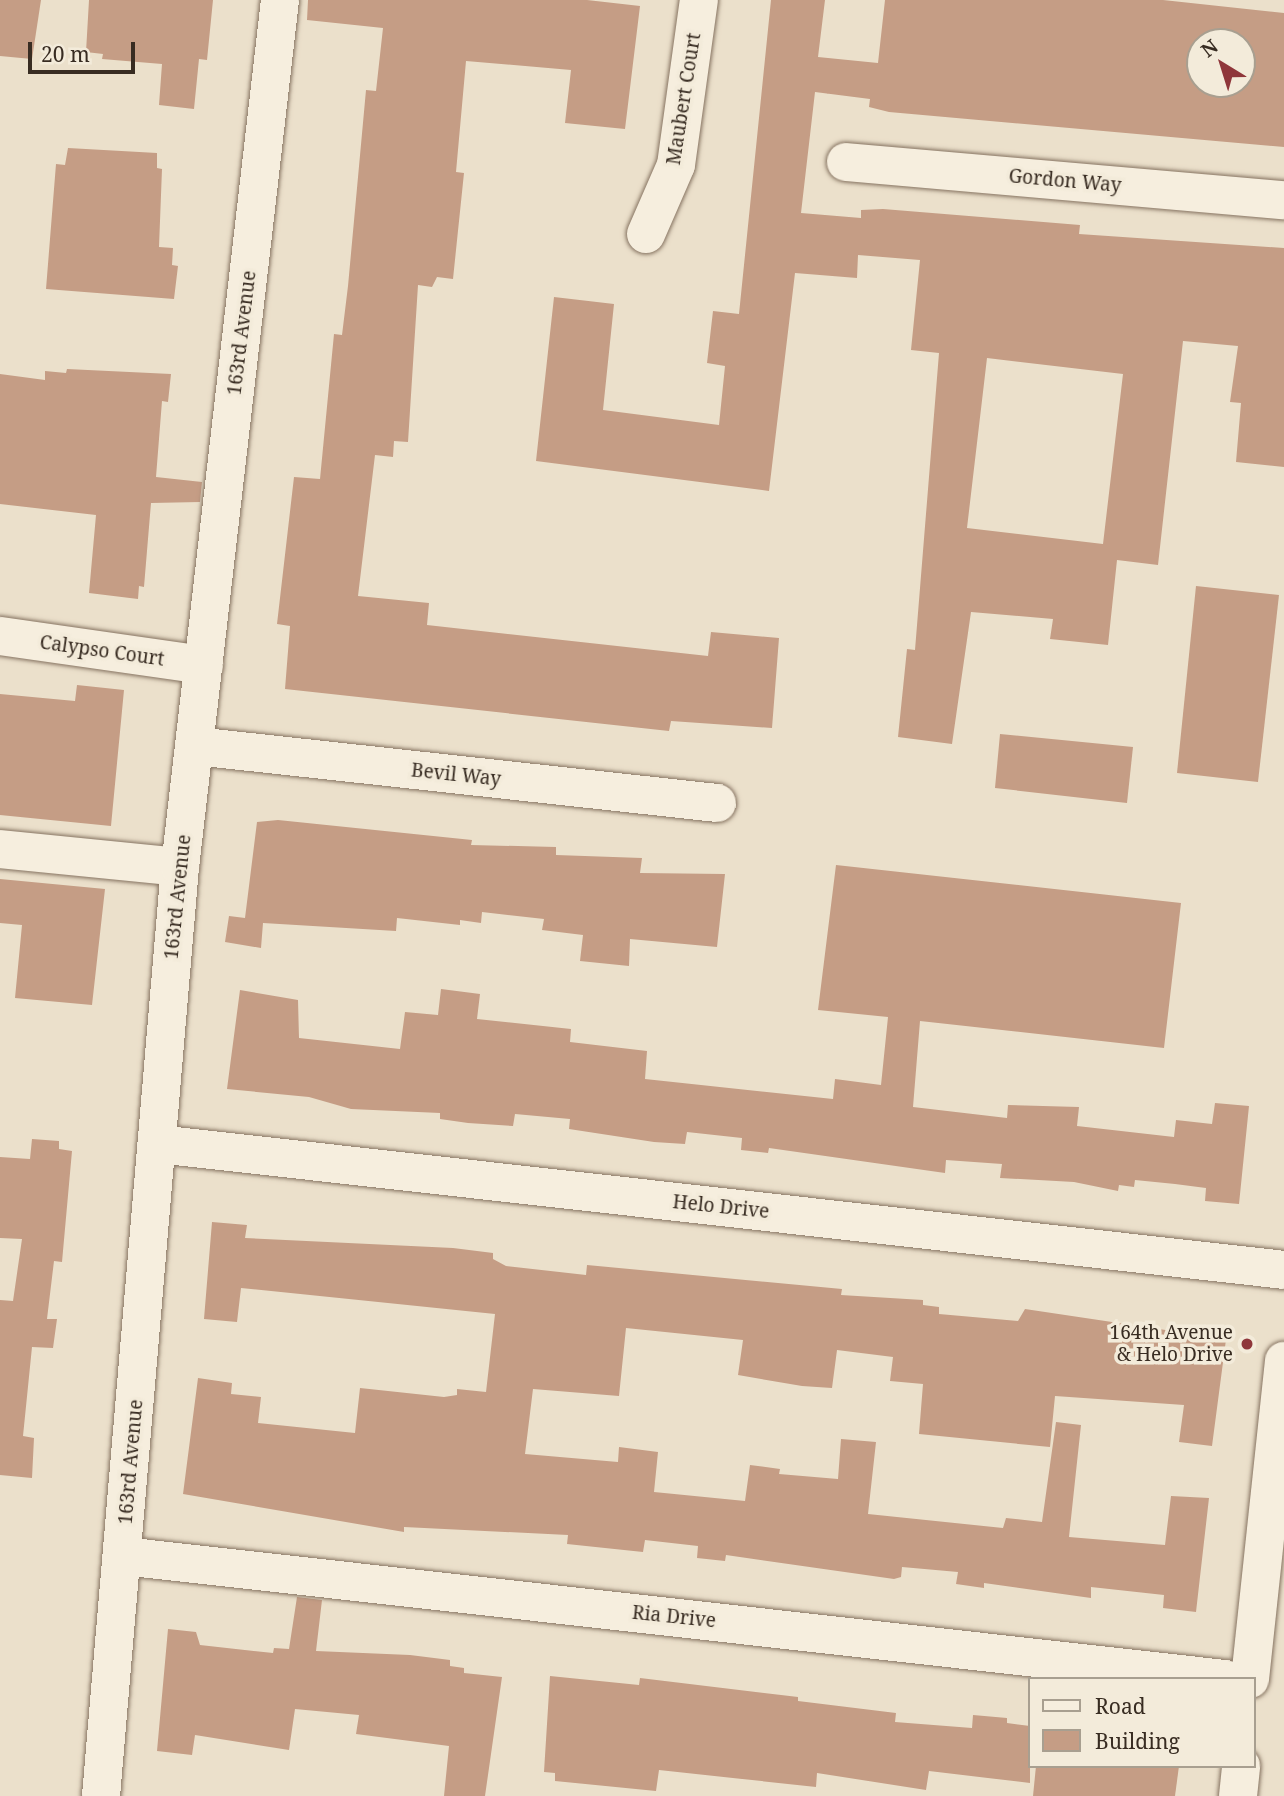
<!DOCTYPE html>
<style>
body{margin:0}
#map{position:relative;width:1284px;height:1796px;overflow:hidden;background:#ebe0cb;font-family:"Noto Serif",serif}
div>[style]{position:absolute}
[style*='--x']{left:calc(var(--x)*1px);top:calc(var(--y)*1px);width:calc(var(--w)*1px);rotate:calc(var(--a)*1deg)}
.building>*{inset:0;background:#c59d85}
.roads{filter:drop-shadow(0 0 2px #867361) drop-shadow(0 0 2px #867361)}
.street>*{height:38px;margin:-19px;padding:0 19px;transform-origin:19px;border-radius:19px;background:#f6eede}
.secondary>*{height:38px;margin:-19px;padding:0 19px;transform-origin:19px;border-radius:19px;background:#f6eede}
.dots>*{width:19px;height:19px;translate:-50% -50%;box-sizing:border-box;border:4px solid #f3ebda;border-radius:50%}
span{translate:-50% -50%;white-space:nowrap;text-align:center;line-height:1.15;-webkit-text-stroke:7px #f3ebda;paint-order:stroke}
.street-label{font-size:19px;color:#382c22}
.poi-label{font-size:19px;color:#382c22}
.right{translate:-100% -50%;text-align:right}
.legend{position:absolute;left:1028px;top:1677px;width:228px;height:91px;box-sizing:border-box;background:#f3ebda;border:2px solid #a89f90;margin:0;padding:9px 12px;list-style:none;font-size:21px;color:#382c22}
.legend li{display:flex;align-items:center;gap:14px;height:35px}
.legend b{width:35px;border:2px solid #a89f90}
.north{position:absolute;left:1186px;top:28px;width:70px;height:70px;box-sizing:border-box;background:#f3ebda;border:2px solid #a89f90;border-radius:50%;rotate:322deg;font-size:19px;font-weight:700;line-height:28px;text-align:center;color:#382c22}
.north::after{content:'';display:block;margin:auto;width:24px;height:32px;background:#8f363a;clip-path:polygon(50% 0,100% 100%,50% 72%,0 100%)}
.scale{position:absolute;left:28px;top:42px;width:107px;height:32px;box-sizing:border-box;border:4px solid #382c22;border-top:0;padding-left:9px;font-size:21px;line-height:24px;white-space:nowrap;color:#382c22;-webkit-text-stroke:5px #f3ebda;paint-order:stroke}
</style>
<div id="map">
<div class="building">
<div style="clip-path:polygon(0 0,41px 0,32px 59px,0 56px)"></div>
<div style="clip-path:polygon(89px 0,213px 0,207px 60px,199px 59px,194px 109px,159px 105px,162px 64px,102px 59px,103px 54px,86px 52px)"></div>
<div style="clip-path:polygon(308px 0,587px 0,640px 6px,625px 129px,565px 123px,571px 70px,466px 61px,456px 172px,464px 173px,453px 279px,437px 277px,432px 287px,418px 285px,408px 442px,394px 441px,393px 457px,375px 455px,358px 596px,429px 603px,427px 625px,708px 656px,711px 632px,779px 638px,772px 728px,671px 721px,669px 731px,285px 689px,290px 626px,277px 624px,294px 477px,320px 479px,334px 334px,342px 335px,348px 286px,366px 90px,376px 91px,383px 28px,307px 20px)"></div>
<div style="clip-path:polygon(evenodd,771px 0,825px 0,818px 57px,878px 63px,885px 0,1163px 0,1284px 13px,1284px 147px,889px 112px,869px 107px,870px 99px,815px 92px,801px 213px,861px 218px,861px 210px,883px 209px,1080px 225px,1079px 234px,1284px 248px,1284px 467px,1236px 462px,1241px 403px,1230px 402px,1238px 346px,1183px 341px,1158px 565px,1117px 560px,1108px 645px,1050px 639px,1053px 619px,971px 612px,952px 744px,898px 737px,907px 649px,915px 650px,939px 353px,911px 350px,920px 260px,858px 255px,857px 278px,795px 273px,769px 491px,536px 461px,554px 297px,614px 304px,603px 410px,719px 425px,725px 366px,707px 363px,713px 311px,739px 314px,771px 0,1200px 42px,1242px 42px,1242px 84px,1200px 84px,1200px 42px,771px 0,987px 358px,1123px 374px,1103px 544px,967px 528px,987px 358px)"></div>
<div style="clip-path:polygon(68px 148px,157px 153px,157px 168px,162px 169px,159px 247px,173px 248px,172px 265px,178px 266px,174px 299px,46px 289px,56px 164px,65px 165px)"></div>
<div style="clip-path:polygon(67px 369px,171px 374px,168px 402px,162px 401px,156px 477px,202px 482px,200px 502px,151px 503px,144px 587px,139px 586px,138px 599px,89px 593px,96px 515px,0 504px,0 374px,45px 380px,45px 371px,66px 373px)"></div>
<div style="clip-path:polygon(1196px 586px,1279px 595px,1258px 782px,1177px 773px)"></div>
<div style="clip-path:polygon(77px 685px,124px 690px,111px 826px,0 815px,0 694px,75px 701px)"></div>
<div style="clip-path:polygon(1000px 734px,1133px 747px,1127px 803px,995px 788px)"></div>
<div style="clip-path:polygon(278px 820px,472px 840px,471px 845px,556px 847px,556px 855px,642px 858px,640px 873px,725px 874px,717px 947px,630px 939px,629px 966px,580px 961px,583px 935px,542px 930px,544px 919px,482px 912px,481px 923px,460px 920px,460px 925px,397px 918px,396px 931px,263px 923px,261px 948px,225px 942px,229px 916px,245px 918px,257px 822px)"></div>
<div style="clip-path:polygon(836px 865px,1181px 903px,1164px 1048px,920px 1021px,913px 1107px,1007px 1118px,1008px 1105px,1079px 1107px,1077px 1126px,1174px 1137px,1176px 1120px,1212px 1124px,1215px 1103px,1249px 1106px,1239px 1204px,1205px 1201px,1206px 1188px,1175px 1184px,1135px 1180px,1134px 1187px,1119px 1185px,1118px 1191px,1074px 1182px,1000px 1178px,1002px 1164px,946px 1160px,945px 1173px,769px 1148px,768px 1153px,741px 1150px,742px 1138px,687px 1132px,685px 1144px,654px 1142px,569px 1129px,570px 1119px,515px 1114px,513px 1126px,468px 1123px,440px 1119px,440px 1113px,351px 1109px,309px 1097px,227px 1089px,240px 990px,298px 1000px,299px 1038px,400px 1049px,405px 1012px,438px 1015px,441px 989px,480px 994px,477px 1019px,571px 1029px,570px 1042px,647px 1051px,645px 1079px,833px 1099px,835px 1079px,881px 1085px,888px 1017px,818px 1010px)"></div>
<div style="clip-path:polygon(0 879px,105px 889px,92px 1005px,15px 998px,22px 925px,0 923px)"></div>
<div style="clip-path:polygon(32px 1139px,59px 1141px,59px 1149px,72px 1151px,62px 1262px,54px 1261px,47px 1319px,57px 1319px,53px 1348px,32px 1347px,23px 1436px,34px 1438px,32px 1478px,0 1475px,0 1300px,13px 1301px,22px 1239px,0 1238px,0 1157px,30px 1159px)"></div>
<div style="clip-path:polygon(212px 1222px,247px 1225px,245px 1238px,453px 1248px,493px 1253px,493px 1259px,506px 1266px,586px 1275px,587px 1265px,842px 1289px,841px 1295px,923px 1300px,923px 1305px,939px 1307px,939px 1314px,1018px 1321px,1025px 1309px,1199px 1335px,1200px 1329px,1227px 1332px,1212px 1446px,1179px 1442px,1184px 1405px,1055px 1396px,1050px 1447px,919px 1434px,923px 1384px,890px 1381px,893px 1357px,837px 1350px,832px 1388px,802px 1386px,738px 1375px,743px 1340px,626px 1328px,619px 1396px,533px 1389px,525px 1454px,618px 1462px,619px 1447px,658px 1452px,654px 1492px,745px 1501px,750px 1465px,780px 1469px,779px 1474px,838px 1479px,841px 1439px,876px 1442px,868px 1514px,1003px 1528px,1006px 1518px,1042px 1522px,1056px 1422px,1081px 1425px,1069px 1537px,1165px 1545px,1171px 1496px,1209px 1498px,1196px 1612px,1163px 1608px,1164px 1595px,1091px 1587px,1091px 1598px,984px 1583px,984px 1588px,956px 1584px,958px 1572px,902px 1567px,901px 1577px,894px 1579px,726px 1555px,725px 1561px,697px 1558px,698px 1546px,645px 1540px,643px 1552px,567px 1544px,568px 1535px,404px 1527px,404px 1532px,183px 1494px,198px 1378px,232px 1383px,231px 1394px,261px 1397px,258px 1423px,355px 1433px,360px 1388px,444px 1397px,457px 1395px,457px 1389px,486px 1392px,495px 1314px,241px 1288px,237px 1322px,204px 1319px)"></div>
<div style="clip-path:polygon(297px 1597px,322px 1600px,316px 1651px,410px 1655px,450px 1660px,450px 1666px,464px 1668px,464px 1673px,502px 1677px,485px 1796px,444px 1796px,449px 1746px,356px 1734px,359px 1715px,295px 1709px,289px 1750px,195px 1735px,192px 1755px,157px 1751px,168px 1629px,196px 1632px,200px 1645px,273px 1653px,274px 1648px,289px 1649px)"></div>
<div style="clip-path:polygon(550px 1676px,639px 1685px,640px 1678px,798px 1697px,798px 1701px,896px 1713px,895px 1722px,972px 1728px,973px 1715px,1007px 1718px,1007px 1723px,1030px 1726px,1030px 1783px,929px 1771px,926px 1790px,817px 1773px,816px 1787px,659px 1770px,656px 1791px,555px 1781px,555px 1773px,544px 1772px)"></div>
<div style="clip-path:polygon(1036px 1766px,1179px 1766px,1175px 1796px,1033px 1796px)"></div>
</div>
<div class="roads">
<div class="street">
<div style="--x:846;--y:162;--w:440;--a:5"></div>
<div style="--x:646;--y:234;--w:75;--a:-66.5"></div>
<div style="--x:676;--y:165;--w:167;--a:-82.1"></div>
<div style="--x:0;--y:636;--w:206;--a:8.1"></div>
<div style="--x:195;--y:746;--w:525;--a:6.23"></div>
<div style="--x:0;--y:849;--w:181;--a:5.7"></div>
<div style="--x:158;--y:1144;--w:1133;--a:6.38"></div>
<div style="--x:123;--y:1556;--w:1109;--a:6.37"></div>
<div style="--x:101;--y:1796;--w:932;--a:-85.14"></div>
<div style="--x:180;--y:867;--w:873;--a:-83.42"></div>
</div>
<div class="secondary">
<div style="--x:1250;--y:1679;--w:320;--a:-83.9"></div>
<div style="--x:1238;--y:1796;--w:30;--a:-84"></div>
</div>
</div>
<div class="dots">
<div style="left:1247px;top:1344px;background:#8f363a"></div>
</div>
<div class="street-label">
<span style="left:684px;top:99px;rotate:-81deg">Maubert Court</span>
<span style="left:1065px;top:181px;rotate:5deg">Gordon Way</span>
<span style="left:242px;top:333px;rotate:-83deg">163rd Avenue</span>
<span style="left:102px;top:651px;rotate:8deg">Calypso Court</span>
<span style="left:456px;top:775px;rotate:6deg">Bevil Way</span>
<span style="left:178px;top:897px;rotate:-84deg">163rd Avenue</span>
<span style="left:721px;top:1207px;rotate:6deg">Helo Drive</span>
<span style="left:131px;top:1462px;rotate:-85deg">163rd Avenue</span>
<span style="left:674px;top:1617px;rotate:6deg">Ria Drive</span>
</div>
<div class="poi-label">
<span class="right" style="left:1233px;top:1344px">164th Avenue<br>&amp; Helo Drive</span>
</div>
<ul class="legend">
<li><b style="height:9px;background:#f6eede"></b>Road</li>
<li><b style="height:19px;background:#c59d85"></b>Building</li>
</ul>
<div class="north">N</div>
<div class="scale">20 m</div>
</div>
